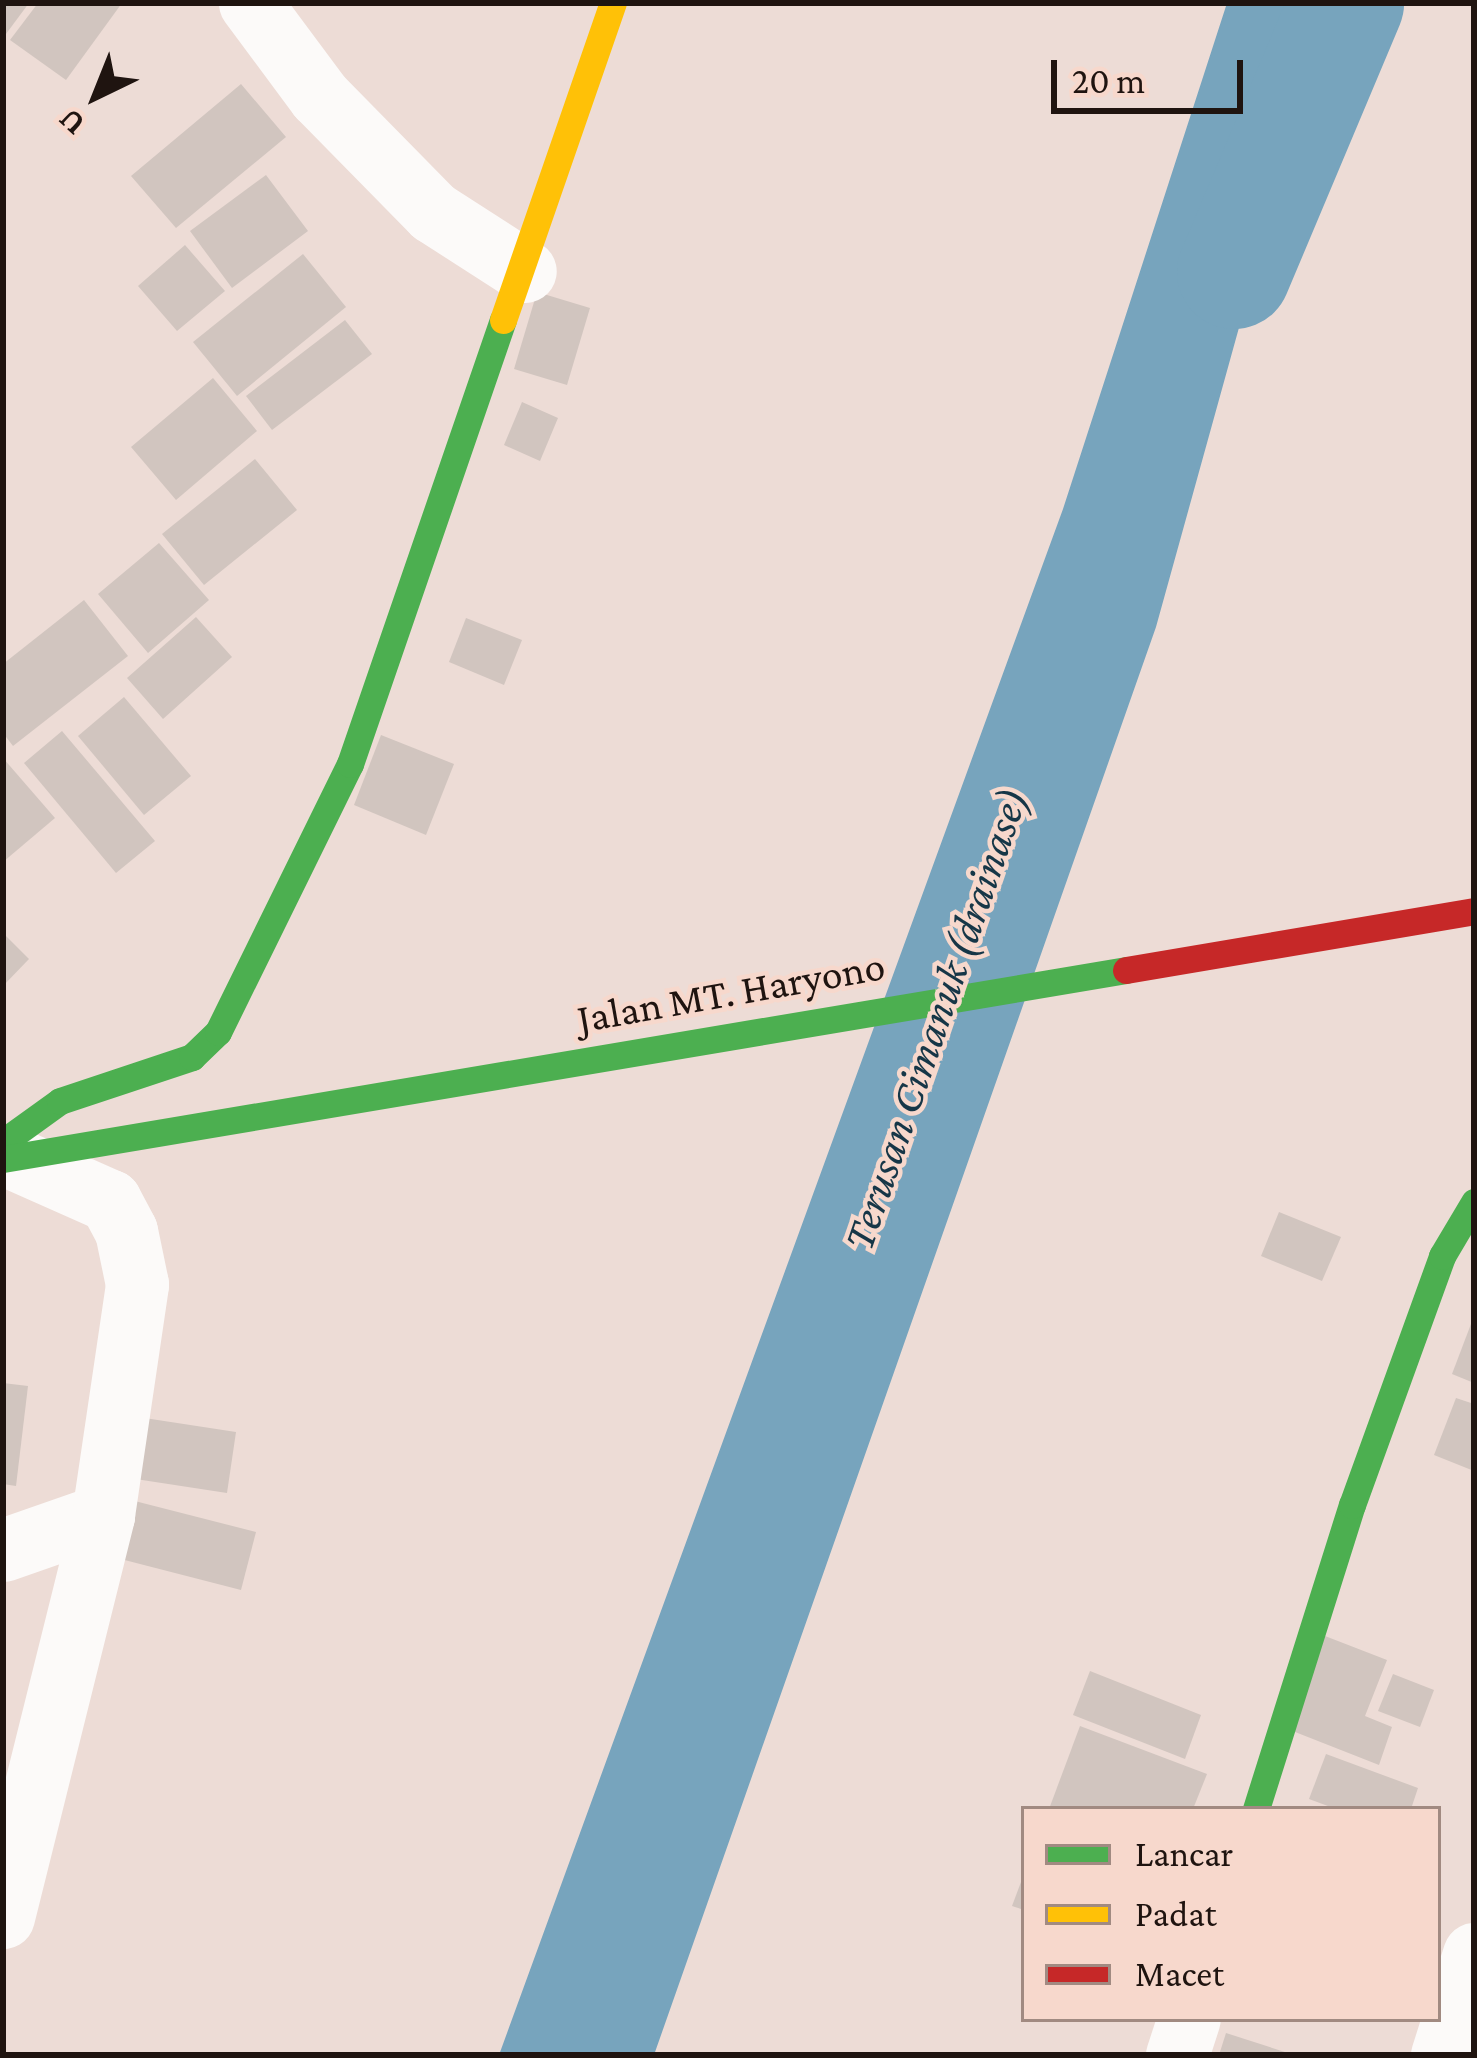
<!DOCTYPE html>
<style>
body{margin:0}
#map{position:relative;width:1477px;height:2058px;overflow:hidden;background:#eddcd6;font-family:"Crimson Pro",serif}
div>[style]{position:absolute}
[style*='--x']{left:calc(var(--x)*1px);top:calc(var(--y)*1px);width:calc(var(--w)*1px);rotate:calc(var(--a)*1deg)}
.water>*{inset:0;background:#77a4bd}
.river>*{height:114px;margin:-57px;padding:0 57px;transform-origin:57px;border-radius:57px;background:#77a4bd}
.building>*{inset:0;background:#d1c5bf}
.street>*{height:63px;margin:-31.5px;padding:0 31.5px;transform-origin:31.5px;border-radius:31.5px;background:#fcfaf9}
.fast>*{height:27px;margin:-13.5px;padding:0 13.5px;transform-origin:13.5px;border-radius:13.5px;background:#4caf50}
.slow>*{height:27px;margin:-13.5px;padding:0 13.5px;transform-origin:13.5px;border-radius:13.5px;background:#ffc107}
.jam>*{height:27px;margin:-13.5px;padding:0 13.5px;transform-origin:13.5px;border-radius:13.5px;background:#c62828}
span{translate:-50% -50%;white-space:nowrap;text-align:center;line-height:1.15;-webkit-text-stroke:9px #f7d8cc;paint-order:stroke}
.street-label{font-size:42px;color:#1f1410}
.water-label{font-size:45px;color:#163647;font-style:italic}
.frame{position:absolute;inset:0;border:6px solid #1f1410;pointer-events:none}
.legend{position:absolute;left:1021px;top:1806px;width:420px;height:216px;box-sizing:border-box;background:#f7d8cc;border:3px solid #a18a81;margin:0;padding:15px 21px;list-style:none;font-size:36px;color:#1f1410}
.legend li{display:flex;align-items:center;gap:24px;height:60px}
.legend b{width:60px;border:3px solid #a18a81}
.north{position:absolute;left:36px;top:36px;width:120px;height:120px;-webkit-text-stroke:9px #f7d8cc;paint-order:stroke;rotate:223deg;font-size:33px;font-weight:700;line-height:48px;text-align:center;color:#1f1410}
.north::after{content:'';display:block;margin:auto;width:42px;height:54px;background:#1f1410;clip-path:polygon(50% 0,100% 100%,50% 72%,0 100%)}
.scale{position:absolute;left:1051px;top:60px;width:192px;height:54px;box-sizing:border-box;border:6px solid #1f1410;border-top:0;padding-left:15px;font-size:36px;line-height:42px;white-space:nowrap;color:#1f1410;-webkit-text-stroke:9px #f7d8cc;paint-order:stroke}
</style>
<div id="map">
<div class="water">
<div style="clip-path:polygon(1227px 3px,1329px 3px,1156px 627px,654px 2055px,499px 2055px,1063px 509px)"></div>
</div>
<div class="river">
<div style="--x:1234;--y:272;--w:292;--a:-67.2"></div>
</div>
<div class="building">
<div style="clip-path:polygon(3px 3px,29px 3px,3px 38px)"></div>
<div style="clip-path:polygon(38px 3px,122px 3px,66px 80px,10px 40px)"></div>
<div style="clip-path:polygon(241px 84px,286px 137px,176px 228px,131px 176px)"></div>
<div style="clip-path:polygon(266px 175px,308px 231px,232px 288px,190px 231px)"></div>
<div style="clip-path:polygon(185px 245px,225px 291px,177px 331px,138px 286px)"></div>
<div style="clip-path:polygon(303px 254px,346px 307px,237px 396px,193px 342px)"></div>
<div style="clip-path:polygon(537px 292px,590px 308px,567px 385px,514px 369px)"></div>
<div style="clip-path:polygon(345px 320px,372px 354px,272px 430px,246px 396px)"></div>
<div style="clip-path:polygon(213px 378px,257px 431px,176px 500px,131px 447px)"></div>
<div style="clip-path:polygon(522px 402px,558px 418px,540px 461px,504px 445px)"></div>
<div style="clip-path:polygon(255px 459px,297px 510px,204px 585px,162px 534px)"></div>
<div style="clip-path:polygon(159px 543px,209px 600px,148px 653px,98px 594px)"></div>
<div style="clip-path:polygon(84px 600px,128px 656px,13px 746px,3px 733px,3px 664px)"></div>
<div style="clip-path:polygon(196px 617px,232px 657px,163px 719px,127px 678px)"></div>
<div style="clip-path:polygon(466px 618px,522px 640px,504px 685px,449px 662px)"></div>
<div style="clip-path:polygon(124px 697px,191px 776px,144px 815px,78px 736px)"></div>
<div style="clip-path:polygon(62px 731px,155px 841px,116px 873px,24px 763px)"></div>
<div style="clip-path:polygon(381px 735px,454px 764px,426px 835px,354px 805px)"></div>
<div style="clip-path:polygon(3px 758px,55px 818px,3px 862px)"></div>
<div style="clip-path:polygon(3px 933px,29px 959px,3px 986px)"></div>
<div style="clip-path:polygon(1279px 1212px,1341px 1237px,1322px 1281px,1261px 1256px)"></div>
<div style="clip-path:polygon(1474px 1316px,1474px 1383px,1452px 1374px)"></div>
<div style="clip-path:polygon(3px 1383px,28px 1386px,16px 1486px,3px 1484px)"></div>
<div style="clip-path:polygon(1456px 1398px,1474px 1404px,1474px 1471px,1434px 1455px)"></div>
<div style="clip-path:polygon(138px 1417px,236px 1432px,227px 1493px,129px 1478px)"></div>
<div style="clip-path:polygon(123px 1498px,256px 1532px,241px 1590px,109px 1556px)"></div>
<div style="clip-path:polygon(1325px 1636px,1387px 1660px,1365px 1716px,1392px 1727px,1379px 1765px,1290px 1730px)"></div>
<div style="clip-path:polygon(1090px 1671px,1201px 1715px,1185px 1759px,1073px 1715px)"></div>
<div style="clip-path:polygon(1393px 1674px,1434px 1690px,1420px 1727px,1378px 1711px)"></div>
<div style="clip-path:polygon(1080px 1726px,1207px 1774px,1193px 1809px,1049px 1809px)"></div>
<div style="clip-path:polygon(1326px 1754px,1418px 1788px,1411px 1809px,1336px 1809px,1309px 1799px)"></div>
<div style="clip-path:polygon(1024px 1874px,1024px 1910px,1012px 1906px)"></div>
<div style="clip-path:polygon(1226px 2033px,1291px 2054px,1291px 2055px,1219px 2055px)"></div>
</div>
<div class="street">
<div style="--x:250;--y:3;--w:116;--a:53.4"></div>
<div style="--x:319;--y:96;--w:163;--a:45.5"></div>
<div style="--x:433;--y:212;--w:109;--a:32.7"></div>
<div style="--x:3;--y:1550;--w:106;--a:-19.3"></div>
<div style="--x:103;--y:1515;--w:233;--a:-81.6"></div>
<div style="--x:137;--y:1284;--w:54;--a:-101.7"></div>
<div style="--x:126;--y:1231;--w:34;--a:-118"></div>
<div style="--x:110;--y:1201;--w:106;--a:-156.1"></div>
<div style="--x:3;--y:1917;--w:414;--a:-76"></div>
<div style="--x:1177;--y:2055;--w:38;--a:-72"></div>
<div style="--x:1442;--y:2055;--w:106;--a:-72.4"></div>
</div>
<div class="fast">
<div style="--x:3;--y:1142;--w:70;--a:-35.7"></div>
<div style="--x:60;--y:1101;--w:139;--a:-18.4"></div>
<div style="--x:192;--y:1057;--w:36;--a:-44"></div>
<div style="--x:218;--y:1032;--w:299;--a:-63.8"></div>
<div style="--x:350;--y:764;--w:470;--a:-71"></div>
<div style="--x:3;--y:1159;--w:1139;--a:-9.55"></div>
<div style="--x:1256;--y:1809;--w:319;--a:-72.5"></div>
<div style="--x:1352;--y:1505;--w:265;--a:-70.1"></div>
<div style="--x:1442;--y:1256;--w:63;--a:-59.3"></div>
</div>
<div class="slow">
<div style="--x:503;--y:320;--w:336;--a:-70.9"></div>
</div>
<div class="jam">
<div style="--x:1126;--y:970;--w:353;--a:-9.6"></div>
</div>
<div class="street-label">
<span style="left:731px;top:992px;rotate:-10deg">Jalan MT. Haryono</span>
</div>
<div class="water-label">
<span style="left:936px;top:1019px;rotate:-71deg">Terusan Cimanuk (drainase)</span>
</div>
<div class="frame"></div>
<ul class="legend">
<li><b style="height:15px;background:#4caf50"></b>Lancar</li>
<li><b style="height:15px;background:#ffc107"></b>Padat</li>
<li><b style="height:15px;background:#c62828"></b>Macet</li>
</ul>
<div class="north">U</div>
<div class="scale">20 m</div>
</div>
